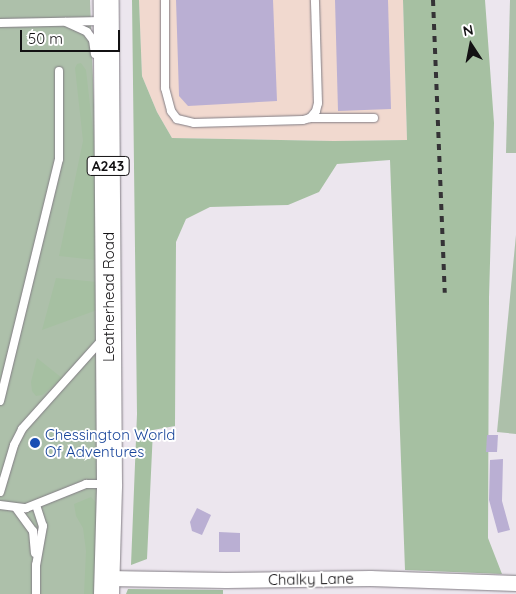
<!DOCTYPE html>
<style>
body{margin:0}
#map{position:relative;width:516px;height:594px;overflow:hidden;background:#ece6ee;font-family:Quicksand,sans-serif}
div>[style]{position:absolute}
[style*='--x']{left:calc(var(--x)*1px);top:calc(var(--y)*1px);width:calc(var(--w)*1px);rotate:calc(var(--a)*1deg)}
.commercial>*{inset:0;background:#f1d9cf}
.green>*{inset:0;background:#adc0aa}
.forest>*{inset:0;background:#a6c0a2}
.building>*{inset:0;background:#baafd3}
.roads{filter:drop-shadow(0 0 1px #827d84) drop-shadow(0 0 1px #827d84)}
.service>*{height:8px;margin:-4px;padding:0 4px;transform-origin:4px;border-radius:4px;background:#fff}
.minor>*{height:15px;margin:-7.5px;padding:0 7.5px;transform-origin:7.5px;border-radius:7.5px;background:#fff}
.trunk>*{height:25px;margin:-12.5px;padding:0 12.5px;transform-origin:12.5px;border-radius:12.5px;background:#fff}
.rail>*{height:4px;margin-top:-2px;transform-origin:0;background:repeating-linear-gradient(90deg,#353336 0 6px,transparent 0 12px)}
.dots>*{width:14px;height:14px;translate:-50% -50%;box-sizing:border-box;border:2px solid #fff;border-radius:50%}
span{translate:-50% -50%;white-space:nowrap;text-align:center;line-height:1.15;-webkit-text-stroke:4px #fff;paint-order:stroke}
.shield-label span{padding:1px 4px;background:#fff;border:1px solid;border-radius:4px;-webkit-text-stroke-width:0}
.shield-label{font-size:14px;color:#131113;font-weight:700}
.street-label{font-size:15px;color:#131113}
.transit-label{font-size:15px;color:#164399}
.left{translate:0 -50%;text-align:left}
.north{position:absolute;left:446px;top:20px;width:50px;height:50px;-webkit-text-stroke:4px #fff;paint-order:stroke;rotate:349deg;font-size:14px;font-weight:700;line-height:20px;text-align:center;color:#131113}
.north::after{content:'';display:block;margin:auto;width:18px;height:22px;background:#131113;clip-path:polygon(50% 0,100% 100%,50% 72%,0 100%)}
.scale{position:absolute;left:20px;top:30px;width:100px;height:22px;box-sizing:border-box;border:2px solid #131113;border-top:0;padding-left:6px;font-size:15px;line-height:18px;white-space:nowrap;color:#131113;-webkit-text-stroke:4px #fff;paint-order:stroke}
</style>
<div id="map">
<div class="commercial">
<div style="clip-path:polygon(139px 0,403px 0,407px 140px,334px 141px,172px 138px,157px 112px,142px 76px)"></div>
</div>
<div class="green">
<div style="clip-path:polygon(0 0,90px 0,96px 158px,99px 506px,93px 594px,0 594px)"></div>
<div style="clip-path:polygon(510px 0,516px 0,516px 153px,506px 153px)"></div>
<div style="clip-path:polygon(516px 235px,516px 434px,497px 432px)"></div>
</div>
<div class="forest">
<div style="clip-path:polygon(132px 0,139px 0,142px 76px,157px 112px,172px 138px,334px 141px,407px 140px,403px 0,485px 0,494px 123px,489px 298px,488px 538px,502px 574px,405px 570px,390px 160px,337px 164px,319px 192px,288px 205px,210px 207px,186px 219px,176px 242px,175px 426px,153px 430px,147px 559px,131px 565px,137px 414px)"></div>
<div style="clip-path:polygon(81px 63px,86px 70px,96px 158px,96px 260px,59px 256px,83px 141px,75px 68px,77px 64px)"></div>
<div style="clip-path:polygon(56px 278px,97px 282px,97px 310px,42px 330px)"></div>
<div style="clip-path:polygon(37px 358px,62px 378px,42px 395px,36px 396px,32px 391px,31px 382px)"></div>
<div style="clip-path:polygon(91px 497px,99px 506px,96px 594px,84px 594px,86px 551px,83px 528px,76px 516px,74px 504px)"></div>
<div style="clip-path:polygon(128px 589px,223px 590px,223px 594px,126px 594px)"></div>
</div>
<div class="building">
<div style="clip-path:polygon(176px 0,273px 0,277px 101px,188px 106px,179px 96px)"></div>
<div style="clip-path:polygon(335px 0,388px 0,391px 109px,338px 111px)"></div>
<div style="clip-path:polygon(487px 435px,498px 435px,497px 452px,486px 452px)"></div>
<div style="clip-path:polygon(503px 459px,502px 501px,510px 530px,498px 533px,489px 500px,490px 460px)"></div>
<div style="clip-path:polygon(197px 508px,211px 515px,202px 535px,192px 531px,190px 522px)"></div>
<div style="clip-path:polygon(219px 532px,240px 533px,240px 552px,219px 552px)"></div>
</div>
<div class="roads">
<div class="service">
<div style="--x:165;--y:0;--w:88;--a:90"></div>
<div style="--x:165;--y:88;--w:24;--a:75"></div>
<div style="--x:171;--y:111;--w:10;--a:53"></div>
<div style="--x:177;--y:119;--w:17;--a:13"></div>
<div style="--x:194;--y:123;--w:109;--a:-1.6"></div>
<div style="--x:303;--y:120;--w:7;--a:-16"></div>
<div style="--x:310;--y:118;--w:64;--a:0"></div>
<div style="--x:66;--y:22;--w:23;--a:25"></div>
<div style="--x:87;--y:32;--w:10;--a:53"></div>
<div style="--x:93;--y:40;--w:14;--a:82"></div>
<div style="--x:0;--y:23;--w:102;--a:-1.1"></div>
<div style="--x:310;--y:118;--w:9;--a:-49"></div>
<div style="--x:316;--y:111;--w:8;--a:-76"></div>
<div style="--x:318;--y:103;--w:103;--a:-91.7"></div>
<div style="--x:0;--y:401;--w:249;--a:-76.3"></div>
<div style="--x:59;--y:159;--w:88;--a:-90"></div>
<div style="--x:0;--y:492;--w:49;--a:-73.4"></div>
<div style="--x:14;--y:445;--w:18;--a:-63"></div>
<div style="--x:22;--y:429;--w:118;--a:-48.1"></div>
<div style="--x:0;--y:505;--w:26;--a:7"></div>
<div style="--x:26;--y:508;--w:65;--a:-21.8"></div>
<div style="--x:86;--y:484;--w:19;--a:0"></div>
<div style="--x:36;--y:505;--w:22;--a:72"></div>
<div style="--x:43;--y:526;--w:40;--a:100"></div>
<div style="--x:36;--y:565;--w:29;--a:90"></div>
<div style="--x:16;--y:508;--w:29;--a:54"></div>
<div style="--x:33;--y:531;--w:22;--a:85"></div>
</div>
<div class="minor">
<div style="--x:107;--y:578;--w:119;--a:1"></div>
<div style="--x:226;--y:580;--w:144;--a:-0.8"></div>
<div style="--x:370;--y:578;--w:146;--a:2"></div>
</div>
<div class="trunk">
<div style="--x:106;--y:594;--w:110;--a:-88.4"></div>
<div style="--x:109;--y:484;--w:484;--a:-90.4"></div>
</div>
</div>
<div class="rail">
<div style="--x:433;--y:0;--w:293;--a:87.7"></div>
</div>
<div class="dots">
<div style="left:35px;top:443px;background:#1a4fb4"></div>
</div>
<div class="shield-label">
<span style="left:108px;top:166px">A243</span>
</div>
<div class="street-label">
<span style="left:109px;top:297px;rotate:-90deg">Leatherhead Road</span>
<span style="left:311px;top:579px;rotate:-1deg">Chalky Lane</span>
</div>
<div class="transit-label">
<span class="left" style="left:45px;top:443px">Chessington World<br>Of Adventures</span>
</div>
<div class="north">N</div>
<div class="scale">50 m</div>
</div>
